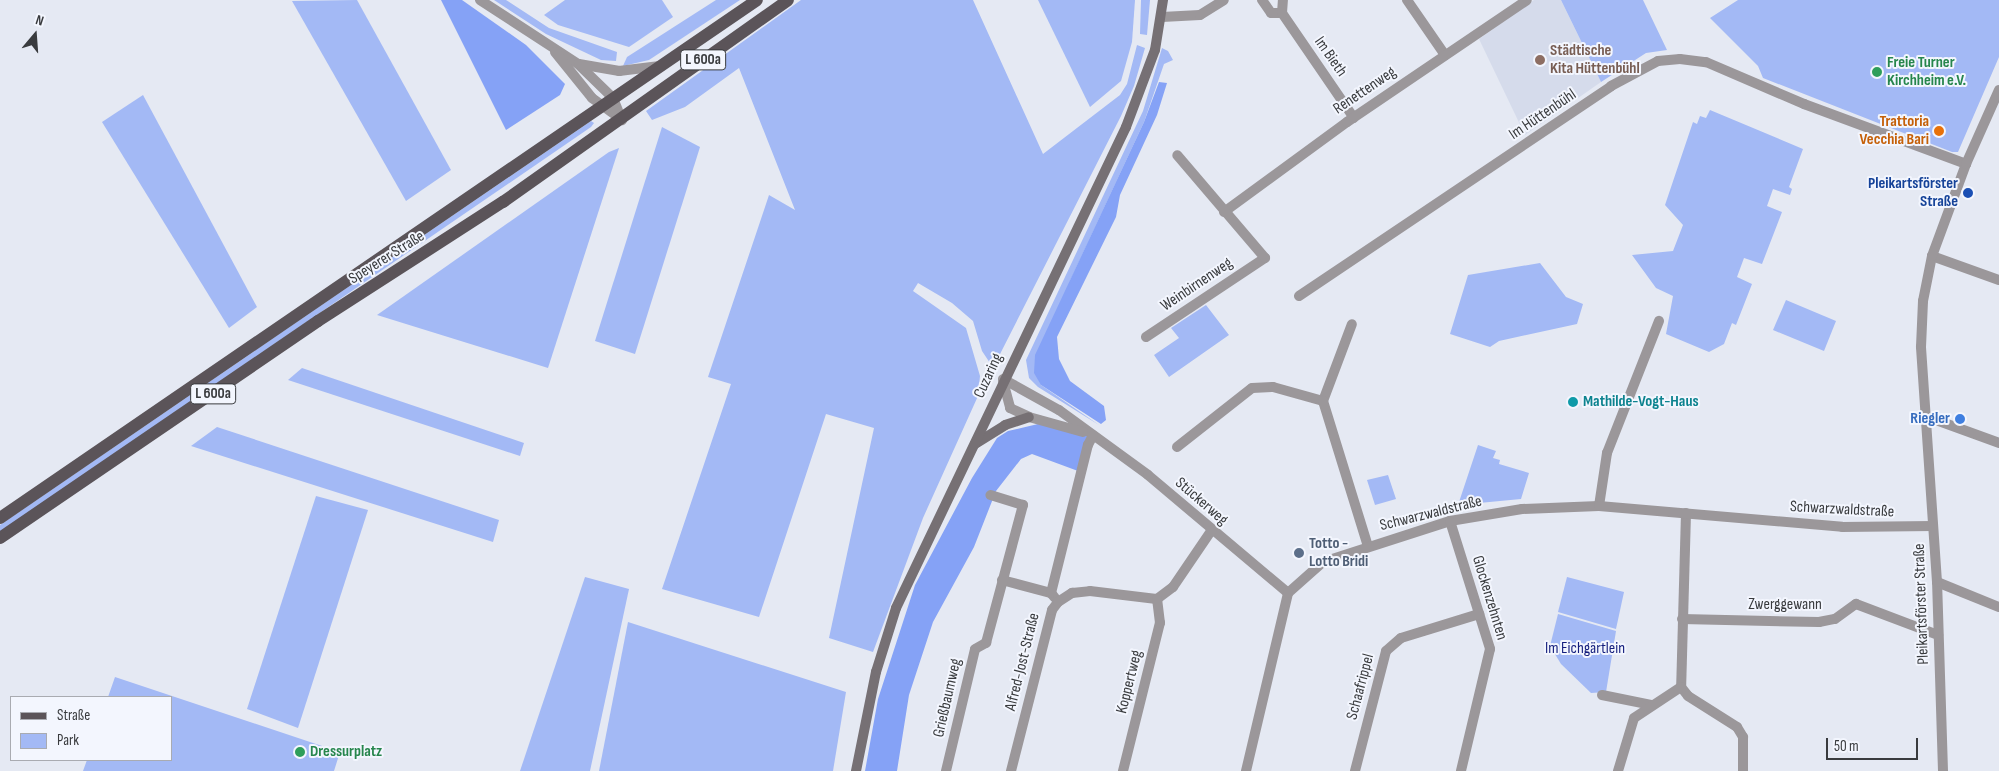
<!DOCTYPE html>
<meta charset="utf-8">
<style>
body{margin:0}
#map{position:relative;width:1999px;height:771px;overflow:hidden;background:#e5e9f3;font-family:"Sofia Sans Condensed",sans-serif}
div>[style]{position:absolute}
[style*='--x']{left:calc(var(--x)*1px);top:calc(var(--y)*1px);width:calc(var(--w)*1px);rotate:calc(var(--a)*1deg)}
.built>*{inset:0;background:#d5dbeb}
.green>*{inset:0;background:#a3b9f5}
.forest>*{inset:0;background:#85a2f6}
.minor>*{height:10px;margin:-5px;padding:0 5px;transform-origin:5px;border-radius:5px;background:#9b979a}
.tertiary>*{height:10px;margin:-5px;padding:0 5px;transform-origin:5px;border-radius:5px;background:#9b979a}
.secondary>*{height:10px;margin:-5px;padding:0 5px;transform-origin:5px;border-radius:5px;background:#767074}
.primary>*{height:12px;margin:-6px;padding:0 6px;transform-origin:6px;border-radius:6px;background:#5b5459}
.dots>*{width:14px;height:14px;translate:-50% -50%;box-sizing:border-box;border:2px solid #f3f6fe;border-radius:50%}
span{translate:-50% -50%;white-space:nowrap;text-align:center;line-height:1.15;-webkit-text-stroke:4px #f3f6fe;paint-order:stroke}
.shield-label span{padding:1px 4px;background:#f3f6fe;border:1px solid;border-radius:4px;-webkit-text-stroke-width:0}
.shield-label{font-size:15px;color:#393b3e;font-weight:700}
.education-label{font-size:16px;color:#785e54;font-weight:700}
.left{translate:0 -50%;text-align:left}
.street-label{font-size:16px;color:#393b3e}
.leisure-label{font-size:16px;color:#27864d;font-weight:700}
.food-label{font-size:16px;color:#c56008;font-weight:700}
.right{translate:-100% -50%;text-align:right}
.transit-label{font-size:16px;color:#164399;font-weight:700}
.culture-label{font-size:16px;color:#0d838f;font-weight:700}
.shop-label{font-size:16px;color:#366cbe;font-weight:700}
.service-label{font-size:16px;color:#4e5e75;font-weight:700}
.park-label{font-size:16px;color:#141e7d}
.legend{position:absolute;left:10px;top:696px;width:162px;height:65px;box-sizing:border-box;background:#f3f6fe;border:1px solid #a9abb1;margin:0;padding:6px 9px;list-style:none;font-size:15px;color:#393b3e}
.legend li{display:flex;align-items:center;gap:10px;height:25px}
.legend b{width:25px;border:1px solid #a9abb1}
.north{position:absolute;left:10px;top:10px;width:50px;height:50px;-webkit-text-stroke:4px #f3f6fe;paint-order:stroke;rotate:18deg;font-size:14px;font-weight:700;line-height:20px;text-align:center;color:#393b3e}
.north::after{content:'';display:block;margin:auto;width:18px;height:22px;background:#393b3e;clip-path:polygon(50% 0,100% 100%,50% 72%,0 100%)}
.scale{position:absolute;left:1826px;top:738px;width:92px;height:22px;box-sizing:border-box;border:2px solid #393b3e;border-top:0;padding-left:6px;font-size:15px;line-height:18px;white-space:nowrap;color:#393b3e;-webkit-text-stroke:4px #f3f6fe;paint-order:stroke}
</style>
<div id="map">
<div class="built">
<div style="clip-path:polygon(1534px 0,1561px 0,1601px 82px,1525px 135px,1479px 39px)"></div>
</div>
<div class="green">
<div style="clip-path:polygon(357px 0,451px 170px,406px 201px,292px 1px)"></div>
<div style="clip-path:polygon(494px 0,506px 0,549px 28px,617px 52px,616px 61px,601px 60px,546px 34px)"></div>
<div style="clip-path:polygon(565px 0,662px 0,673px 17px,629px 47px,558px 25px,544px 15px)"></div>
<div style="clip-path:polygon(716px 0,740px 0,649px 60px,623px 66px,627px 57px)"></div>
<div style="clip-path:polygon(801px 0,973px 0,1043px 154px,1120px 95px,1127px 84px,1137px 45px,1145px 48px,1134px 86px,1121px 116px,998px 358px,990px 363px,982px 351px,973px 321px,952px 303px,918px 283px,913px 291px,966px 328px,980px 376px,978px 396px,923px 518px,873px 652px,829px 638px,874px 428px,826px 414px,759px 617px,662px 589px,731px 384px,708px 377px,769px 195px,795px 210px,739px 68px,685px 107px,652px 120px,646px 111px)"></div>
<div style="clip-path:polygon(1038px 0,1135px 0,1132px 42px,1121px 81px,1090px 107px)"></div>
<div style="clip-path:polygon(1141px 0,1150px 0,1147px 35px,1140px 34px)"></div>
<div style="clip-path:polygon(1561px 0,1643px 0,1667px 50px,1646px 53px,1601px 82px)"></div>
<div style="clip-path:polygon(1738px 0,1999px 0,1999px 57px,1958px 152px,1952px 152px,1763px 78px,1758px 66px,1710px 18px)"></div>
<div style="clip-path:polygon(1162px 48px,1168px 51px,1173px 60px,1164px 64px,1144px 122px,1070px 281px,1041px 385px,1099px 425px,1038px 387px,1029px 378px,1026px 360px,1143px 111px)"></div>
<div style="clip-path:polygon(143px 95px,257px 307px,229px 328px,102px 122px)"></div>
<div style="clip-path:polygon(1710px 110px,1803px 149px,1789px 187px,1792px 189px,1790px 195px,1773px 189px,1767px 206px,1782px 212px,1762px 264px,1744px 258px,1737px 277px,1752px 284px,1736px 325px,1732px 323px,1724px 344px,1709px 352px,1666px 334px,1673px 296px,1656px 288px,1632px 255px,1673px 251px,1683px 225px,1665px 205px,1693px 122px,1697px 124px,1700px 116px,1706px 118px)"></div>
<div style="clip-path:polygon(591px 121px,594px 123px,591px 127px,0 532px,0 525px)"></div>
<div style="clip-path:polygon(662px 127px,700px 147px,635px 354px,595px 341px)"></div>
<div style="clip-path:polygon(619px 148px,548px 368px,377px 315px,609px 152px)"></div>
<div style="clip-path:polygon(1540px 263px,1566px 297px,1583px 304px,1577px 324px,1499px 341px,1490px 347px,1450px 334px,1468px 275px)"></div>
<div style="clip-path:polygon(1786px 300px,1836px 321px,1824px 351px,1773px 330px)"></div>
<div style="clip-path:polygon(1206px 305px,1229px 335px,1169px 377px,1154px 355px,1179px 338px,1171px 328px)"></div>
<div style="clip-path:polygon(302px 368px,524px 443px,520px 456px,288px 380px)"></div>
<div style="clip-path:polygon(217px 427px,499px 520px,493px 542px,191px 446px)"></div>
<div style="clip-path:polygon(1478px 445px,1496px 451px,1493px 458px,1500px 460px,1499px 464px,1529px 473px,1521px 499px,1458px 505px)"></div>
<div style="clip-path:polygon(1388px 475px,1396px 499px,1375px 505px,1367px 480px)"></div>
<div style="clip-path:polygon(316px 496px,368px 510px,298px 728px,247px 709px)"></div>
<div style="clip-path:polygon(585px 577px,629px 589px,590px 771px,520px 771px)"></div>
<div style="clip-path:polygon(1567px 577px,1624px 592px,1616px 629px,1558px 612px)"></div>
<div style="clip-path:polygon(1558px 614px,1616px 631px,1606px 692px,1591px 693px,1561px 664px,1550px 646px)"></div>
<div style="clip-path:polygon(628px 622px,846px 692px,833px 771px,599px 771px)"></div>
<div style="clip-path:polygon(115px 677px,340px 752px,334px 771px,83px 771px,87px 760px,171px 760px,171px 697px,108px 697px)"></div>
</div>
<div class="forest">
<div style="clip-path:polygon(441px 0,462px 0,526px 45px,565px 84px,560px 95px,506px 130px)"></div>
<div style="clip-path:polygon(1159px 82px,1167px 83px,1157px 115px,1120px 195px,1116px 217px,1057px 337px,1059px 359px,1070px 381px,1104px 406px,1106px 420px,1101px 424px,1041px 385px,1034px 373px,1035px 355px,1144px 122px)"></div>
<div style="clip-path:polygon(1038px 424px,1089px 436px,1078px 471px,1032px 454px,1021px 459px,996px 491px,974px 547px,933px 622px,909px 695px,897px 771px,865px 771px,878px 699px,915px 585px,972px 478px,997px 438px,1008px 431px)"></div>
</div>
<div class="minor">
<div style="--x:1262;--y:0;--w:16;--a:55"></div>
<div style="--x:1271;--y:13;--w:11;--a:0"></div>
<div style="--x:1407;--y:0;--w:67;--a:55.4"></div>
<div style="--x:1282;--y:13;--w:127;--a:55.6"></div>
<div style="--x:1282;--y:13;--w:13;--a:-86"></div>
<div style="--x:1162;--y:17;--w:38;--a:-3"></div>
<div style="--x:1200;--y:15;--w:28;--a:-32"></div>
<div style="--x:1224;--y:212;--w:152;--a:-36.2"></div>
<div style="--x:1347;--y:122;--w:217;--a:-34.1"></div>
<div style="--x:1932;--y:256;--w:71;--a:19.7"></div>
<div style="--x:1299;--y:296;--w:376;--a:-33.9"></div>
<div style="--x:1611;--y:86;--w:53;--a:-28"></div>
<div style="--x:1658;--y:61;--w:22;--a:-5"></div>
<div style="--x:1680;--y:59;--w:26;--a:7"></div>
<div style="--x:1706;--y:62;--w:107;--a:23.2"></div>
<div style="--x:1804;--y:104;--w:173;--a:20.3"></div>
<div style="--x:1146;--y:337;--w:143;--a:-33.6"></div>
<div style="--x:1265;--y:258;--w:135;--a:-130.5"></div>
<div style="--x:1003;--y:379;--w:64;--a:29"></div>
<div style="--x:1059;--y:410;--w:110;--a:36.1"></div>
<div style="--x:1148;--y:475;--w:183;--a:40.1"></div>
<div style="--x:1003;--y:381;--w:28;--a:75"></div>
<div style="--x:1010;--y:408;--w:21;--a:25"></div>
<div style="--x:1029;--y:417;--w:56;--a:15.5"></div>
<div style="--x:1323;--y:401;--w:82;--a:-69.4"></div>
<div style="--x:1925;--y:416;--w:79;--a:20"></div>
<div style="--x:1177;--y:447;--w:95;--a:-38.2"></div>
<div style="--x:1252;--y:388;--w:21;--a:-3"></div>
<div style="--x:1273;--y:387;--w:52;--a:15.6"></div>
<div style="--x:1323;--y:401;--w:152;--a:72.8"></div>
<div style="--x:1599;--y:506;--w:54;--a:-81.4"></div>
<div style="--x:1607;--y:453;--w:142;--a:-68.5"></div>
<div style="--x:1686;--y:513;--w:174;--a:91.6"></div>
<div style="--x:1681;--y:687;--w:11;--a:52"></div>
<div style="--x:1688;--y:696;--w:58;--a:32.3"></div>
<div style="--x:1737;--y:727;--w:12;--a:59"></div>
<div style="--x:1743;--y:737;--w:34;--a:90"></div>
<div style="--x:1450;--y:521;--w:134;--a:72.6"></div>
<div style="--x:1490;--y:649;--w:125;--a:103.4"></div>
<div style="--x:1002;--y:580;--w:51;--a:14.9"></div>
<div style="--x:1051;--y:593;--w:6;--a:51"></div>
<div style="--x:1937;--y:582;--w:67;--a:22"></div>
<div style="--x:1051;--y:593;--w:153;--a:-76"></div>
<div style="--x:1088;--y:445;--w:11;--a:-63"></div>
<div style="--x:1682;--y:619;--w:137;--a:1.3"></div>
<div style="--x:1819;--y:622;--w:16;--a:-11"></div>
<div style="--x:1835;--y:619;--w:26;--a:-36"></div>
<div style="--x:1856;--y:604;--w:88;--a:20.7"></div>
<div style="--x:1602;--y:695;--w:50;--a:11.5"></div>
<div style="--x:946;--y:771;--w:125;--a:-76.6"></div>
<div style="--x:975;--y:649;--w:13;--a:-29"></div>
<div style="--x:986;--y:643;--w:143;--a:-75"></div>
<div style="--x:1023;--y:505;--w:34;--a:-163"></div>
<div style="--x:1011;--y:771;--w:166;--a:-75.7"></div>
<div style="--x:1052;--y:610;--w:10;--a:-53"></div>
<div style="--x:1058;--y:602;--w:17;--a:-33"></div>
<div style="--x:1072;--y:593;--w:18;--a:-6"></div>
<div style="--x:1090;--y:591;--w:67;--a:6.8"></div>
<div style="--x:1157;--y:599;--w:20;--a:-37"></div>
<div style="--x:1173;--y:587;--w:68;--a:-55.8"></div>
<div style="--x:1123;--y:771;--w:153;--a:-76"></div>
<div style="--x:1160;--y:623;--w:24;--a:-97"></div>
<div style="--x:1246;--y:771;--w:183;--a:-76.7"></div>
<div style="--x:1288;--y:593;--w:47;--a:-41.5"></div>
<div style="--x:1323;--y:562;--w:133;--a:-17.9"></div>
<div style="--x:1450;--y:521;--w:73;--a:-9.5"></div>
<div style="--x:1522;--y:509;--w:77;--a:-2.2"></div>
<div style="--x:1599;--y:506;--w:244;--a:4.9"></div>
<div style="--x:1842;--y:527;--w:91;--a:-0.6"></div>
<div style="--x:1355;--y:771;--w:124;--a:-75.5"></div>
<div style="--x:1386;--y:651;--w:20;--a:-41"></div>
<div style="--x:1401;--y:638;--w:82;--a:-17.1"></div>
<div style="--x:1618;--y:771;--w:55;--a:-73.2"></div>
<div style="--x:1634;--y:718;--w:56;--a:-33.4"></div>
</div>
<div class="tertiary">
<div style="--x:480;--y:0;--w:117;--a:33.1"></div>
<div style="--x:578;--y:64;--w:49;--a:44.2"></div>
<div style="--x:613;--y:98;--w:24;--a:68"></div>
<div style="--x:555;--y:52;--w:59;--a:51.2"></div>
<div style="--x:592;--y:98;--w:37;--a:36"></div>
<div style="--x:579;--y:64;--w:41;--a:9.9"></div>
<div style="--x:619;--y:71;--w:39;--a:-7"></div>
<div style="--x:1943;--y:771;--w:189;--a:-91.8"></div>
<div style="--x:1937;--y:582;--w:236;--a:-93.9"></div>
<div style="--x:1921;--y:347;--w:46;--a:-87.5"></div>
<div style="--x:1923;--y:301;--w:46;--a:-78.7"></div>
<div style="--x:1932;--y:256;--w:98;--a:-69.7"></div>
<div style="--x:1966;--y:164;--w:81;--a:-66"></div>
</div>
<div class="secondary">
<div style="--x:975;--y:444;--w:36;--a:-32"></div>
<div style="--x:1005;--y:425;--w:25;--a:-18"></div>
<div style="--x:856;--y:771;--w:101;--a:-78.6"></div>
<div style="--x:876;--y:672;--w:67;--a:-72.6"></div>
<div style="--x:896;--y:608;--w:533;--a:-64.44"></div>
<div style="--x:1126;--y:127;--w:82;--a:-69.4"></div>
<div style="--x:1155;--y:50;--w:51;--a:-80.9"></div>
</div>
<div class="primary">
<div style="--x:0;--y:518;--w:917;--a:-34.38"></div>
<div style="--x:0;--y:538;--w:385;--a:-34.3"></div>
<div style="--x:318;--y:321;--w:220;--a:-32.8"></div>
<div style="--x:503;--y:202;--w:349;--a:-35.3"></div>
</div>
<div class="dots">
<div style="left:1540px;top:60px;background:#8d6e63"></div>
<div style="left:1877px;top:72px;background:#2e9e5b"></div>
<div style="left:1939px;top:131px;background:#e8710a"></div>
<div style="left:1968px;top:193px;background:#1a4fb4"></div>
<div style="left:1573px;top:402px;background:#0f9aa8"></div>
<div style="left:1960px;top:419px;background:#3f7fe0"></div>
<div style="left:1299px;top:553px;background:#5c6f8a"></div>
<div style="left:300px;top:752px;background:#2e9e5b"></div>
</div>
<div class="shield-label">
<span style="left:703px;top:60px">L 600a</span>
<span style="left:213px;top:394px">L 600a</span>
</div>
<div class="education-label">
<span class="left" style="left:1550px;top:60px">Städtische<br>Kita Hüttenbühl</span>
</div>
<div class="street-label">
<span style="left:1330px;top:57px;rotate:55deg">Im Bieth</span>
<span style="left:1365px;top:91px;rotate:-34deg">Renettenweg</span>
<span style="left:1543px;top:115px;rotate:-34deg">Im Hüttenbühl</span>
<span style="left:387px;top:258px;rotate:-32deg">Speyerer Straße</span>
<span style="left:1197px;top:285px;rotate:-34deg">Weinbirnenweg</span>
<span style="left:989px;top:376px;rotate:-65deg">Cuzaring</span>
<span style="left:1201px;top:502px;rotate:41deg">Stückerweg</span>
<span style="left:1842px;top:510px;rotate:3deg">Schwarzwaldstraße</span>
<span style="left:1431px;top:514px;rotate:-14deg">Schwarzwaldstraße</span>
<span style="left:1489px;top:598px;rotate:73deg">Glockenzehnten</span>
<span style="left:1922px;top:604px;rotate:-92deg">Pleikartsförster Straße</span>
<span style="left:1785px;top:605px">Zwerggewann</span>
<span style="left:1023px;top:662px;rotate:-76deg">Alfred-Jost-Straße</span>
<span style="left:1130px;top:682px;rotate:-76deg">Koppertweg</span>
<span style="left:1361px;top:687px;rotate:-75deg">Schaafrippel</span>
<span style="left:948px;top:698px;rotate:-77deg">Grießbaumweg</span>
</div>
<div class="leisure-label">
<span class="left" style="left:1887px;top:72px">Freie Turner<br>Kirchheim e.V.</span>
<span class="left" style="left:310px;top:752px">Dressurplatz</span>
</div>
<div class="food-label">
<span class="right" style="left:1929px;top:131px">Trattoria<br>Vecchia Bari</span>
</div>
<div class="transit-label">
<span class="right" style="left:1958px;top:193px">Pleikartsförster<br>Straße</span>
</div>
<div class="culture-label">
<span class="left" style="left:1583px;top:402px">Mathilde-Vogt-Haus</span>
</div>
<div class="shop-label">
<span class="right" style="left:1950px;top:419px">Riegler</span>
</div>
<div class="service-label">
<span class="left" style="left:1309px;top:553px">Totto -<br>Lotto Bridi</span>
</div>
<div class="park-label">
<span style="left:1585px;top:649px">Im Eichgärtlein</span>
</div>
<ul class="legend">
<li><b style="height:6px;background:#5b5459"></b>Straße</li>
<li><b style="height:14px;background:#a3b9f5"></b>Park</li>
</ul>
<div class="north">N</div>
<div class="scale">50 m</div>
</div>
